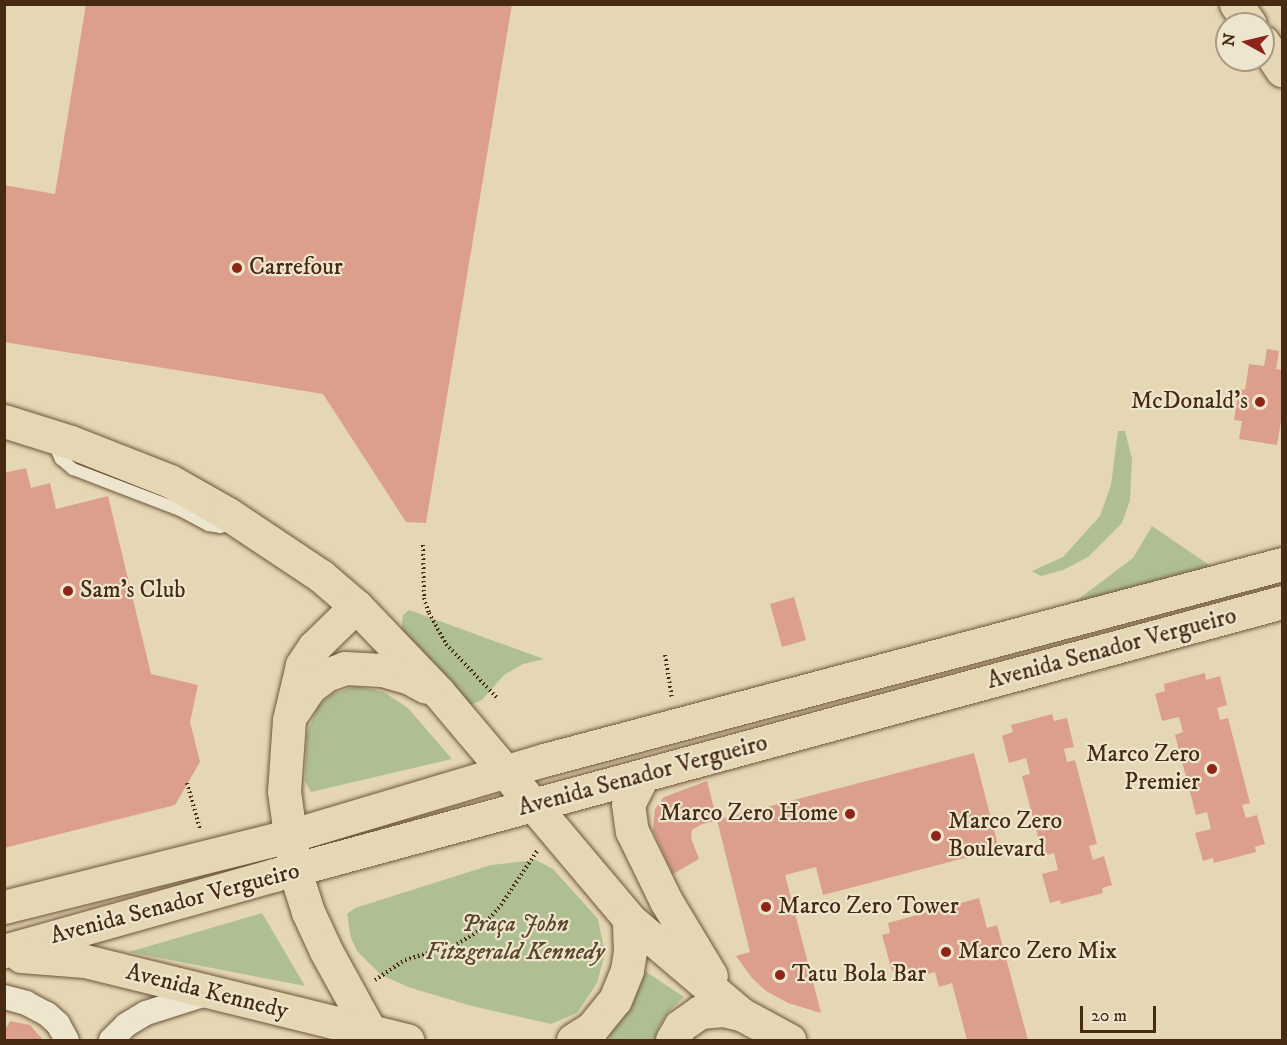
<!DOCTYPE html>
<meta charset="utf-8">
<style>
body{margin:0}
#map{position:relative;width:1287px;height:1045px;overflow:hidden;background:#e5d7b4;font-family:"IM FELL DW Pica",serif}
div>[style]{position:absolute}
[style*='--x']{left:calc(var(--x)*1px);top:calc(var(--y)*1px);width:calc(var(--w)*1px);rotate:calc(var(--a)*1deg)}
.green>*{inset:0;background:#b0bf91}
.building>*{inset:0;background:#dc9f8c}
.path>*{height:4px;margin-top:-2px;transform-origin:0;background:repeating-linear-gradient(90deg,#462a12 0 1.5px,transparent 0 4.5px)}
.roads{filter:drop-shadow(0 0 2px #6e553a) drop-shadow(0 0 2px #6e553a)}
.lane>*{height:12px;margin:-6px;padding:0 6px;transform-origin:6px;border-radius:6px;background:#eee5ce}
.street>*{height:24px;margin:-12px;padding:0 12px;transform-origin:12px;border-radius:12px;background:#eee5ce}
.primary>*{height:33px;margin:-16.5px;padding:0 16.5px;transform-origin:16.5px;border-radius:16.5px;background:#e5d7b4}
.dots>*{width:16px;height:16px;translate:-50% -50%;box-sizing:border-box;border:3px solid #eee5ce;border-radius:50%}
span{translate:-50% -50%;white-space:nowrap;text-align:center;line-height:1.15;-webkit-text-stroke:4.5px #eee5ce;paint-order:stroke}
.poi-label{font-size:24px;color:#462a12}
.left{translate:0 -50%;text-align:left}
.right{translate:-100% -50%;text-align:right}
.street-label{font-size:24px;color:#462a12}
.park-label{font-size:24px;color:#5b482b;font-style:italic}
.frame{position:absolute;inset:0;border:6px solid #462a12;pointer-events:none}
.north{position:absolute;left:1215px;top:12px;width:60px;height:60px;box-sizing:border-box;background:#eee5ce;border:2px solid #ab9a83;border-radius:50%;rotate:278deg;font-size:16px;font-weight:700;line-height:24px;text-align:center;color:#462a12}
.north::after{content:'';display:block;margin:auto;width:21px;height:27px;background:#8f2418;clip-path:polygon(50% 0,100% 100%,50% 72%,0 100%)}
.scale{position:absolute;left:1080px;top:1006px;width:76px;height:27px;box-sizing:border-box;border:3px solid #462a12;border-top:0;padding-left:8px;font-size:18px;line-height:21px;white-space:nowrap;color:#462a12;-webkit-text-stroke:4px #eee5ce;paint-order:stroke}
</style>
<div id="map">
<div class="green">
<div style="clip-path:polygon(1118px 431px,1125px 431px,1132px 459px,1130px 500px,1122px 523px,1088px 557px,1063px 570px,1041px 576px,1032px 571px,1063px 557px,1100px 516px,1111px 485px)"></div>
<div style="clip-path:polygon(1152px 526px,1212px 567px,1072px 604px,1133px 558px)"></div>
<div style="clip-path:polygon(409px 610px,544px 659px,523px 664px,504px 675px,482px 700px,468px 706px,401px 630px,403px 615px)"></div>
<div style="clip-path:polygon(355px 686px,384px 692px,408px 708px,452px 759px,311px 792px,305px 781px,307px 733px,318px 706px,331px 695px)"></div>
<div style="clip-path:polygon(536px 860px,553px 869px,598px 919px,605px 953px,597px 983px,577px 1013px,551px 1024px,472px 1006px,411px 988px,381px 975px,357px 951px,351px 938px,347px 914px,355px 908px,491px 865px)"></div>
<div style="clip-path:polygon(262px 913px,305px 986px,129px 952px)"></div>
<div style="clip-path:polygon(645px 971px,684px 997px,669px 1011px,659px 1026px,655px 1040px,609px 1040px,612px 1026px,629px 1003px)"></div>
</div>
<div class="building">
<div style="clip-path:polygon(86px 4px,512px 4px,426px 523px,406px 522px,323px 394px,4px 342px,4px 185px,55px 194px)"></div>
<div style="clip-path:polygon(1267px 349px,1279px 351px,1276px 369px,1282px 370px,1282px 415px,1277px 445px,1239px 439px,1242px 421px,1234px 420px,1239px 389px,1245px 390px,1249px 364px,1264px 366px)"></div>
<div style="clip-path:polygon(26px 468px,31px 488px,50px 483px,56px 509px,108px 496px,151px 674px,198px 685px,190px 722px,200px 762px,175px 805px,4px 848px,4px 473px)"></div>
<div style="clip-path:polygon(794px 597px,806px 640px,782px 647px,770px 604px)"></div>
<div style="clip-path:polygon(1205px 673px,1206px 680px,1220px 676px,1227px 705px,1217px 708px,1220px 720px,1228px 718px,1250px 803px,1242px 805px,1246px 818px,1257px 815px,1265px 844px,1255px 847px,1256px 852px,1214px 863px,1213px 858px,1203px 861px,1195px 833px,1211px 829px,1207px 812px,1196px 815px,1175px 735px,1183px 732px,1179px 717px,1162px 721px,1155px 694px,1165px 691px,1164px 684px)"></div>
<div style="clip-path:polygon(1052px 714px,1054px 721px,1067px 718px,1074px 747px,1064px 749px,1067px 762px,1075px 760px,1097px 844px,1089px 846px,1093px 860px,1104px 856px,1112px 885px,1102px 888px,1103px 893px,1061px 904px,1060px 900px,1050px 903px,1042px 874px,1058px 870px,1054px 853px,1043px 856px,1022px 776px,1030px 774px,1026px 758px,1009px 763px,1002px 736px,1013px 732px,1011px 725px)"></div>
<div style="clip-path:polygon(974px 753px,999px 849px,823px 895px,816px 867px,785px 875px,821px 1013px,788px 1003px,766px 991px,752px 978px,736px 956px,750px 952px,717px 820px,700px 825px,692px 830px,691px 838px,699px 859px,673px 874px,653px 830px,655px 809px,664px 797px,707px 781px,717px 820px)"></div>
<div style="clip-path:polygon(979px 898px,987px 928px,997px 925px,1028px 1040px,967px 1040px,952px 983px,939px 987px,935px 972px,902px 981px,899px 970px,892px 971px,882px 935px,890px 933px,888px 923px)"></div>
<div style="clip-path:polygon(10px 1021px,30px 1025px,43px 1040px,4px 1040px,4px 1032px)"></div>
</div>
<div class="path">
<div style="--x:423;--y:545;--w:53;--a:88.9"></div>
<div style="--x:424;--y:598;--w:16;--a:72"></div>
<div style="--x:429;--y:613;--w:35;--a:61"></div>
<div style="--x:446;--y:644;--w:76;--a:46.6"></div>
<div style="--x:665;--y:655;--w:44;--a:80.8"></div>
<div style="--x:187;--y:783;--w:48;--a:74.2"></div>
<div style="--x:375;--y:980;--w:36;--a:-34"></div>
<div style="--x:405;--y:960;--w:54;--a:-17.1"></div>
<div style="--x:457;--y:944;--w:23;--a:-31"></div>
<div style="--x:477;--y:932;--w:36;--a:-48"></div>
<div style="--x:501;--y:905;--w:65;--a:-56.3"></div>
</div>
<div class="roads">
<div class="lane">
<div style="--x:53;--y:442;--w:19;--a:65"></div>
<div style="--x:61;--y:459;--w:16;--a:40"></div>
<div style="--x:73;--y:469;--w:115;--a:21"></div>
<div style="--x:180;--y:510;--w:32;--a:28"></div>
<div style="--x:208;--y:525;--w:12;--a:9"></div>
<div style="--x:220;--y:527;--w:13;--a:-13"></div>
</div>
<div class="street">
<div style="--x:4;--y:997;--w:23;--a:15"></div>
<div style="--x:26;--y:1003;--w:24;--a:28"></div>
<div style="--x:47;--y:1014;--w:15;--a:42"></div>
<div style="--x:58;--y:1024;--w:18;--a:61"></div>
<div style="--x:111;--y:1040;--w:21;--a:-45"></div>
<div style="--x:126;--y:1025;--w:23;--a:-31"></div>
<div style="--x:146;--y:1013;--w:66;--a:-17.6"></div>
</div>
<div class="primary">
<div style="--x:1236;--y:4;--w:24;--a:55"></div>
<div style="--x:1263;--y:42;--w:34;--a:56"></div>
<div style="--x:4;--y:421;--w:70;--a:17.4"></div>
<div style="--x:71;--y:442;--w:106;--a:21.5"></div>
<div style="--x:170;--y:481;--w:67;--a:29.6"></div>
<div style="--x:228;--y:514;--w:112;--a:33.7"></div>
<div style="--x:321;--y:576;--w:46;--a:40.6"></div>
<div style="--x:356;--y:606;--w:120;--a:46.3"></div>
<div style="--x:439;--y:693;--w:295;--a:49.9"></div>
<div style="--x:629;--y:919;--w:147;--a:40.3"></div>
<div style="--x:741;--y:1014;--w:55;--a:28.4"></div>
<div style="--x:356;--y:606;--w:59;--a:135.7"></div>
<div style="--x:314;--y:647;--w:22;--a:124"></div>
<div style="--x:302;--y:665;--w:57;--a:103.3"></div>
<div style="--x:289;--y:720;--w:71;--a:94"></div>
<div style="--x:284;--y:791;--w:81;--a:82.2"></div>
<div style="--x:295;--y:871;--w:43;--a:72.4"></div>
<div style="--x:308;--y:912;--w:43;--a:65.2"></div>
<div style="--x:326;--y:951;--w:94;--a:61.2"></div>
<div style="--x:293;--y:712;--w:30;--a:-56"></div>
<div style="--x:310;--y:687;--w:20;--a:-37"></div>
<div style="--x:326;--y:675;--w:20;--a:-20"></div>
<div style="--x:345;--y:668;--w:37;--a:3"></div>
<div style="--x:382;--y:670;--w:29;--a:16"></div>
<div style="--x:410;--y:678;--w:18;--a:29"></div>
<div style="--x:642;--y:777;--w:30;--a:117"></div>
<div style="--x:628;--y:804;--w:27;--a:82"></div>
<div style="--x:632;--y:831;--w:78;--a:64.1"></div>
<div style="--x:666;--y:901;--w:87;--a:59"></div>
<div style="--x:4;--y:907;--w:294;--a:-14"></div>
<div style="--x:289;--y:836;--w:266;--a:-16.6"></div>
<div style="--x:544;--y:760;--w:764;--a:-14.87"></div>
<div style="--x:4;--y:951;--w:280;--a:-15.7"></div>
<div style="--x:274;--y:875;--w:1044;--a:-15.15"></div>
<div style="--x:21;--y:956;--w:64;--a:4.5"></div>
<div style="--x:85;--y:961;--w:332;--a:13.8"></div>
<div style="--x:573;--y:1040;--w:22;--a:-32"></div>
<div style="--x:592;--y:1028;--w:36;--a:-51"></div>
<div style="--x:615;--y:1000;--w:32;--a:-68"></div>
<div style="--x:627;--y:970;--w:18;--a:-81"></div>
<div style="--x:630;--y:952;--w:33;--a:-92"></div>
<div style="--x:672;--y:1040;--w:16;--a:-60"></div>
<div style="--x:680;--y:1026;--w:24;--a:-35"></div>
<div style="--x:700;--y:1012;--w:23;--a:-5"></div>
<div style="--x:723;--y:1010;--w:18;--a:13"></div>
</div>
</div>
<div class="dots">
<div style="left:237px;top:268px;background:#8f2418"></div>
<div style="left:1260px;top:402px;background:#8f2418"></div>
<div style="left:68px;top:591px;background:#8f2418"></div>
<div style="left:1212px;top:769px;background:#8f2418"></div>
<div style="left:850px;top:814px;background:#8f2418"></div>
<div style="left:936px;top:836px;background:#8f2418"></div>
<div style="left:766px;top:907px;background:#8f2418"></div>
<div style="left:946px;top:952px;background:#8f2418"></div>
<div style="left:780px;top:975px;background:#8f2418"></div>
</div>
<div class="poi-label">
<span class="left" style="left:249px;top:268px">Carrefour</span>
<span class="right" style="left:1248px;top:402px">McDonald's</span>
<span class="left" style="left:80px;top:591px">Sam's Club</span>
<span class="right" style="left:1200px;top:769px">Marco Zero<br>Premier</span>
<span class="right" style="left:838px;top:814px">Marco Zero Home</span>
<span class="left" style="left:948px;top:836px">Marco Zero<br>Boulevard</span>
<span class="left" style="left:778px;top:907px">Marco Zero Tower</span>
<span class="left" style="left:958px;top:952px">Marco Zero Mix</span>
<span class="left" style="left:792px;top:975px">Tatu Bola Bar</span>
</div>
<div class="street-label">
<span style="left:1112px;top:649px;rotate:-15deg">Avenida Senador Vergueiro</span>
<span style="left:643px;top:776px;rotate:-15deg">Avenida Senador Vergueiro</span>
<span style="left:175px;top:904px;rotate:-15deg">Avenida Senador Vergueiro</span>
<span style="left:207px;top:992px;rotate:14deg">Avenida Kennedy</span>
</div>
<div class="park-label">
<span style="left:515px;top:939px">Praça John<br>Fitzgerald Kennedy</span>
</div>
<div class="frame"></div>
<div class="north">N</div>
<div class="scale">20 m</div>
</div>
